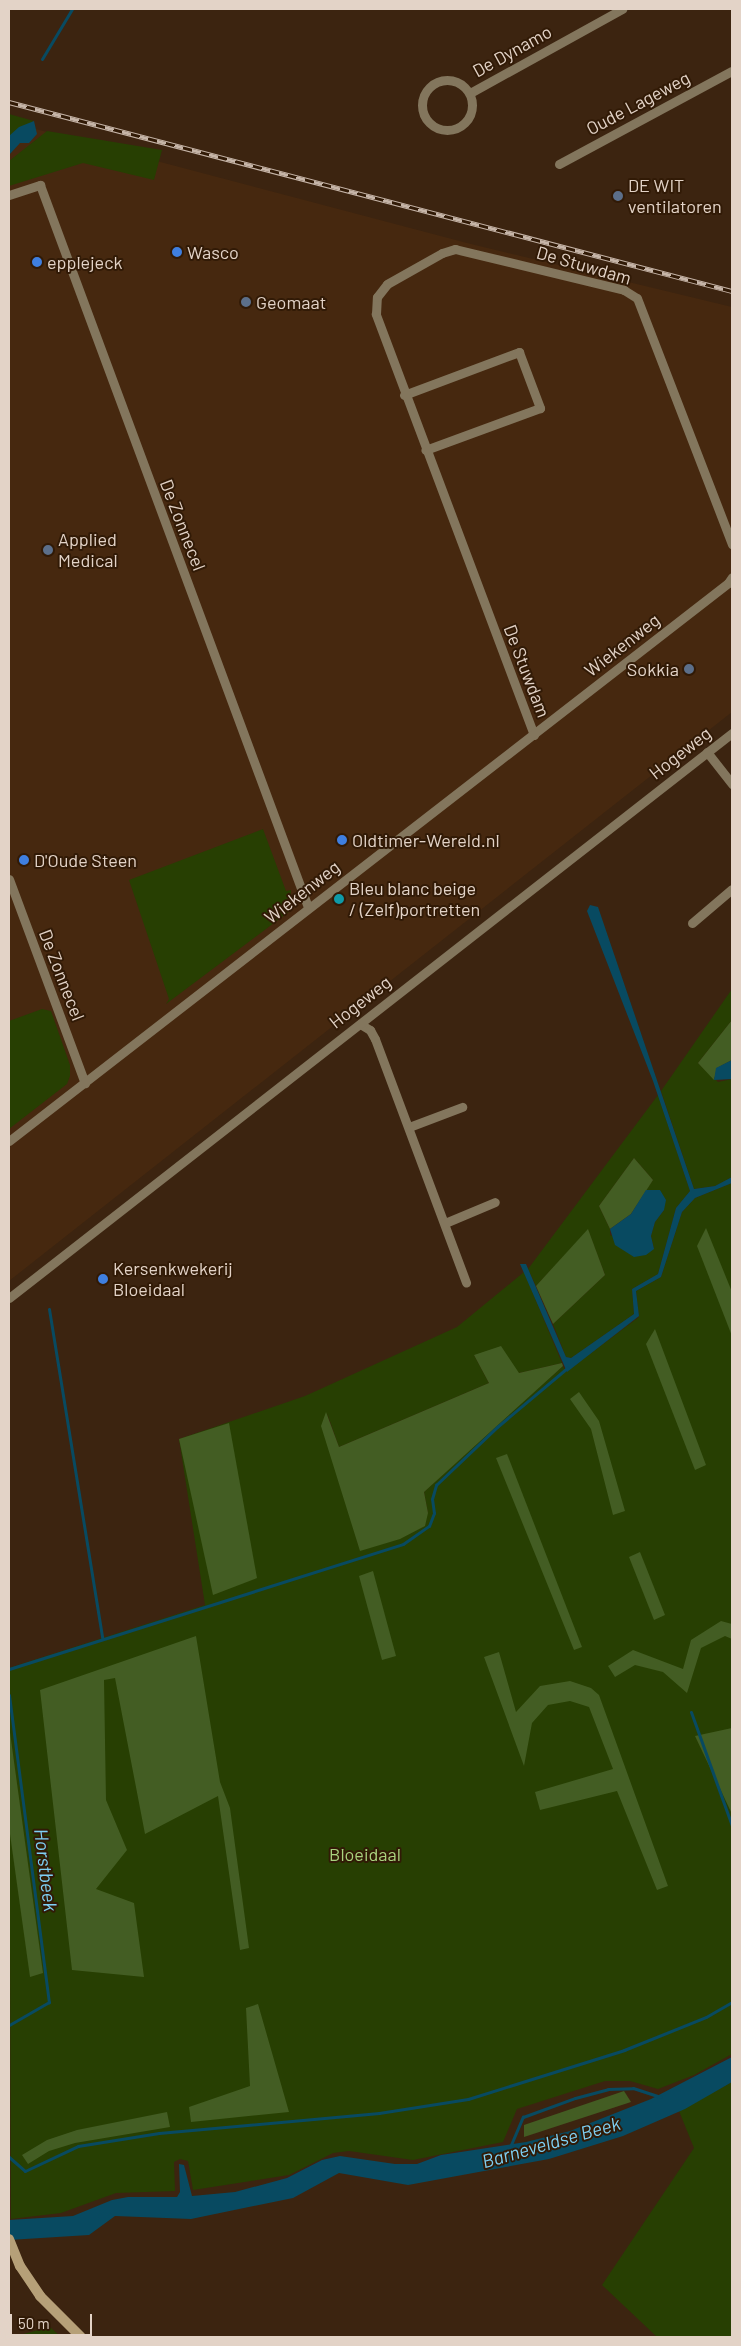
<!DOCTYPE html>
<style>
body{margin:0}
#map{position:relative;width:741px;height:2346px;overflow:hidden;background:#3c2410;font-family:Barlow,sans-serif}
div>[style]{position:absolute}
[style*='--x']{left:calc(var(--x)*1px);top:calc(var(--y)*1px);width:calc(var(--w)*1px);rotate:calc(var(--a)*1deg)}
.built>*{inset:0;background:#46280f}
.green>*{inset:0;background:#273f02}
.forest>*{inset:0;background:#435d23}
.water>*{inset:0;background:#084a61}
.stream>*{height:3px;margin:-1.5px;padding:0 1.5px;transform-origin:1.5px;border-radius:1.5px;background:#084a61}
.street>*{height:9px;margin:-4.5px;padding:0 4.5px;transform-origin:4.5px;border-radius:4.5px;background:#83765d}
.street>.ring{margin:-4.5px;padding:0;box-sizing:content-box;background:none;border:9px solid #83765d;border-radius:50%}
.secondary>*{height:10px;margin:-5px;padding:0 5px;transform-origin:5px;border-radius:5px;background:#b6a078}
.rail>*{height:5px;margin-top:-2.5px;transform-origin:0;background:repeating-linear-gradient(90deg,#311a06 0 9px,#c6b5a8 0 18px);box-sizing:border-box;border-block:1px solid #c6b5a8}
.dots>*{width:14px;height:14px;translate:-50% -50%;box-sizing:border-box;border:2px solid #311a06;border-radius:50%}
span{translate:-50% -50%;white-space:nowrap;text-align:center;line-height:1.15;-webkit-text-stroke:4px #311a06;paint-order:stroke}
.street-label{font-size:18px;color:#e3d3c7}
.poi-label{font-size:18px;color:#e3d3c7}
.left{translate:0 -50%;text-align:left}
.right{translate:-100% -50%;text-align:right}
.park-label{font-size:18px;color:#a9d27e}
.water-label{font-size:19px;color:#7ed0f4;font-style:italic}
.frame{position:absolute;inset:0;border:10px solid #e3d3c7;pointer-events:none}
.scale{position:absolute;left:10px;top:2314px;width:82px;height:22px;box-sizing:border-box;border:2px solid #e3d3c7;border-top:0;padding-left:6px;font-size:15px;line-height:18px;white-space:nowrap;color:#e3d3c7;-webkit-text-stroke:4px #311a06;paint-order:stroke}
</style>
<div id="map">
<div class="built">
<div style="clip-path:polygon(9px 122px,467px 243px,732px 307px,732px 712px,9px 1281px)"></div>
</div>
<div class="green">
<div style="clip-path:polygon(9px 114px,34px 121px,9px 136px)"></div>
<div style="clip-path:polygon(47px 131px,162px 150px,154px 180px,83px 163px,9px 186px,9px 161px)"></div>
<div style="clip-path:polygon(263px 829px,286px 891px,291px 890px,290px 911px,166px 1004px,169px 999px,129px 880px)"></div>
<div style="clip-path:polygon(732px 989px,732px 1020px,698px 1063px,718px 1082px,732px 1079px,732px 1177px,715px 1186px,694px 1189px,661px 1091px)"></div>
<div style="clip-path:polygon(42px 1009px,51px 1011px,70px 1065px,70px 1076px,67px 1084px,9px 1129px,9px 1021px)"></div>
<div style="clip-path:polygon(evenodd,658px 1095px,690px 1191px,676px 1208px,658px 1274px,632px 1289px,634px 1314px,571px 1358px,566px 1357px,553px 1324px,605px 1275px,588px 1230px,536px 1286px,528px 1269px,658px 1095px,634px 1158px,653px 1180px,646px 1190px,660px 1190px,664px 1210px,655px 1222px,651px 1236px,654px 1249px,610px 1235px,610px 1229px,599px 1206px,634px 1158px)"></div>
<div style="clip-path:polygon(732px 1183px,732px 2054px,694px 2075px,658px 2089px,630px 2081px,605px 2081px,517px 2109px,503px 2142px,413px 2160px,349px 2151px,333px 2153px,289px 2175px,193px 2190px,188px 2161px,180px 2159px,174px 2162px,175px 2191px,116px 2193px,61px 2213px,11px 2219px,9px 1668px,205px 1605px,179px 1439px,305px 1396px,457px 1327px,524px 1272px,562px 1363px,519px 1373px,474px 1355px,489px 1383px,339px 1447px,327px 1413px,358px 1544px,428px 1513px,424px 1492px,491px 1428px,563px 1366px,566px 1372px,639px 1317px,636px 1291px,661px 1277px,682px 1212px,695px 1198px)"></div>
<div style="clip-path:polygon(732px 2082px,732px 2337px,657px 2337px,602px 2285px,694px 2148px,679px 2111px)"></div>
<div style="clip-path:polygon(50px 2327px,61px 2337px,12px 2337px)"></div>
</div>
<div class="forest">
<div style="clip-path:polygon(732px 1020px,732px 1060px,717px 1068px,714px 1080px,698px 1063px)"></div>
<div style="clip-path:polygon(634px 1158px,653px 1180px,631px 1214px,610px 1229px,599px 1206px)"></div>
<div style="clip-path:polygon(706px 1228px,732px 1292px,732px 1336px,697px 1246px)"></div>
<div style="clip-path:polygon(588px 1229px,605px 1275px,553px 1324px,536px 1286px)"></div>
<div style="clip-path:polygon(655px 1329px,706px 1465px,695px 1470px,646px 1344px)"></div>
<div style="clip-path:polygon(501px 1346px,519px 1373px,562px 1363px,563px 1366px,424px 1492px,428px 1513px,425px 1526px,400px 1539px,360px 1551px,321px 1426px,326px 1412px,339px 1447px,489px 1383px,474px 1355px)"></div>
<div style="clip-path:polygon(579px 1392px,599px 1421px,625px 1511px,613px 1515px,591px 1429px,570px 1399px)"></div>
<div style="clip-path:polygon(229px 1423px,257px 1578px,213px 1595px,179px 1439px)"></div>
<div style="clip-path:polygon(507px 1454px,582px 1647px,574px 1650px,496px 1458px)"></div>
<div style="clip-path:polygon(640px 1552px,665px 1615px,654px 1620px,629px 1557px)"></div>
<div style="clip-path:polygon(373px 1571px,396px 1656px,382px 1660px,359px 1576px)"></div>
<div style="clip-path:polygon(721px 1621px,732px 1624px,732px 1639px,725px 1636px,701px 1648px,687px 1693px,663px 1672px,635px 1665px,615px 1677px,608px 1666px,633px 1650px,683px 1669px,691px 1640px)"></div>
<div style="clip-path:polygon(196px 1636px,220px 1782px,230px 1808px,249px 1948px,240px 1950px,218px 1796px,145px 1834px,115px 1678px,104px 1680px,106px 1800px,127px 1850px,96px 1889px,134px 1903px,144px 1977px,72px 1970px,40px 1690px)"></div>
<div style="clip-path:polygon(499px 1652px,516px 1712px,540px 1686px,570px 1681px,591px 1688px,599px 1695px,668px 1886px,657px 1890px,617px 1791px,540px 1810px,535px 1792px,613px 1769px,589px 1707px,570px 1701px,548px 1705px,532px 1723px,524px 1766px,484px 1657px)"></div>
<div style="clip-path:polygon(9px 1725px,43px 1973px,30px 1977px,9px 1827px)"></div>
<div style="clip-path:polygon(732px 1728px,732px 1814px,695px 1736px)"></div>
<div style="clip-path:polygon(258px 2004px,289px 2112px,191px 2122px,189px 2107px,250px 2086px,246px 2008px)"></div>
<div style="clip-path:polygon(624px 2091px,631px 2102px,524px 2137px,524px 2125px)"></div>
<div style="clip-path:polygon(167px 2112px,170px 2127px,75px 2143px,49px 2151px,28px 2164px,22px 2155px,47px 2140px,77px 2130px)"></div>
</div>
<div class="water">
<div style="clip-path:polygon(34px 121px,37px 134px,29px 143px,20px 143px,9px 155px,9px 136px,19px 127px)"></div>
<div style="clip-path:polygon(590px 905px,598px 907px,694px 1189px,715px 1186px,732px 1177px,732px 1183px,695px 1198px,682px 1212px,661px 1277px,636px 1291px,639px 1316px,567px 1372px,520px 1264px,526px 1264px,566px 1357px,571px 1358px,634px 1314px,632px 1289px,658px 1274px,676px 1208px,690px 1191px,653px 1081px,587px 911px)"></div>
<div style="clip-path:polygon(732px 1060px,732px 1079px,714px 1080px,716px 1068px)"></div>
<div style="clip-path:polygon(646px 1190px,660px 1190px,666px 1200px,664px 1210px,655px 1222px,651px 1236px,654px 1249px,646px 1255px,634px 1257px,615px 1245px,610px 1229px,631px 1214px)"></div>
<div style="clip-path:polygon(732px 2057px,732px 2082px,685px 2109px,623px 2136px,549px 2159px,408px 2185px,339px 2173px,293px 2198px,191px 2219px,115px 2216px,89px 2235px,9px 2240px,9px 2220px,73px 2216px,112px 2200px,128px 2197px,177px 2197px,180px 2192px,179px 2164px,184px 2165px,192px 2196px,235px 2192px,287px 2178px,322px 2160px,340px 2156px,395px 2164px,417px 2164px,441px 2155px,526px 2142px,570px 2131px,651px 2099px)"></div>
</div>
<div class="stream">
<div style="--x:42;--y:59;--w:58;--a:-59"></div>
<div style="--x:49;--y:1309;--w:333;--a:80.8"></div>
<div style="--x:9;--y:1669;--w:413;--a:-17.6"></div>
<div style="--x:403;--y:1544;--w:32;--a:-35"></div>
<div style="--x:429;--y:1526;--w:14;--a:-69"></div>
<div style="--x:434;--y:1513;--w:14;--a:-98"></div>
<div style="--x:432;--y:1499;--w:15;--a:-74"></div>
<div style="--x:436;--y:1485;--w:84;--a:-43.6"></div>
<div style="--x:497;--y:1427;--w:92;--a:-40.1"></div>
<div style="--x:9;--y:1695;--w:310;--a:82.6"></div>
<div style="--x:49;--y:2002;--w:46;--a:150.1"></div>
<div style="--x:691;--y:1712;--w:121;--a:70.2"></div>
<div style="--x:510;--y:2147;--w:33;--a:-67"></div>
<div style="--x:523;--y:2117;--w:55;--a:-20.1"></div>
<div style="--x:575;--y:2098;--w:34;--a:-15"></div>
<div style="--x:608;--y:2089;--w:25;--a:-2"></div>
<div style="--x:633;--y:2088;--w:29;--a:18"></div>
<div style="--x:9;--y:2157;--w:21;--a:41"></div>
<div style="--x:25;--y:2171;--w:59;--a:-25.3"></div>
<div style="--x:78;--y:2146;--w:82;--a:-9.1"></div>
<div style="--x:159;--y:2133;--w:221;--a:-5.2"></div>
<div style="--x:379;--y:2113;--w:90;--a:-8.9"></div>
<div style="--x:468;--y:2099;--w:164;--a:-17.4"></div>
<div style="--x:624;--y:2050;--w:88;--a:-21.9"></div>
<div style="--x:706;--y:2017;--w:30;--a:-30"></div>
</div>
<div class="street">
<div class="ring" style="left:422px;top:80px;width:41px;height:41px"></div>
<div style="--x:470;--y:93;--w:174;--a:-28.9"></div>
<div style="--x:559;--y:164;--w:196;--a:-28.3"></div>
<div style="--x:9;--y:195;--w:33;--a:-18"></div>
<div style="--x:40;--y:185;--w:770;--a:69.64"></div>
<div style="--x:404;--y:395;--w:123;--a:-20.5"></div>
<div style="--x:519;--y:352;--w:60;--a:69.4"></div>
<div style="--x:540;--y:408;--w:122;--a:159.9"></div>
<div style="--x:534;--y:735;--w:450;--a:-110.6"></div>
<div style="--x:376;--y:314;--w:17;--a:-87"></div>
<div style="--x:377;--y:297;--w:16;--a:-52"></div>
<div style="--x:387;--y:284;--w:63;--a:-29.4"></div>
<div style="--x:442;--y:253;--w:14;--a:-17"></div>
<div style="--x:455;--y:249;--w:174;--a:13.6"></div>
<div style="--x:624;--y:290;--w:15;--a:32"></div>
<div style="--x:637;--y:298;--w:264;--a:68.9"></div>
<div style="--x:707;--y:752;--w:41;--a:52"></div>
<div style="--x:9;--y:879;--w:218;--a:69.6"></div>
<div style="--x:692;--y:923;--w:52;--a:-40.4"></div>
<div style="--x:360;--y:1024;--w:12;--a:31"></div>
<div style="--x:370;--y:1030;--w:10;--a:61"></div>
<div style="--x:375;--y:1039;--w:260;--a:69.5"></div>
<div style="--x:409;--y:1127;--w:57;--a:-20.7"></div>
<div style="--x:9;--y:1141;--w:910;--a:-37.81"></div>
<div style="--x:728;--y:583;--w:7;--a:-56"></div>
<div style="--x:445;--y:1223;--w:54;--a:-22.8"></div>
<div style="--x:9;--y:1298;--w:918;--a:-38.01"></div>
</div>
<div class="secondary">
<div style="--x:9;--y:2239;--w:29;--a:68"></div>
<div style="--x:20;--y:2266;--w:36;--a:56"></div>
<div style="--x:40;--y:2296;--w:58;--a:45"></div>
</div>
<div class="rail">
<div style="--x:9;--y:102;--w:747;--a:14.65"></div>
</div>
<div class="dots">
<div style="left:618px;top:196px;background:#5c6f8a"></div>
<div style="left:177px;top:252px;background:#3f7fe0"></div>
<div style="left:37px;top:262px;background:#3f7fe0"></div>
<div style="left:246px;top:302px;background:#5c6f8a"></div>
<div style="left:48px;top:550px;background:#5c6f8a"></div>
<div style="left:689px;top:669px;background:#5c6f8a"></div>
<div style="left:342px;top:840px;background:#3f7fe0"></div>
<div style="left:24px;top:860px;background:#3f7fe0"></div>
<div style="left:339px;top:899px;background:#0f9aa8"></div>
<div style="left:103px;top:1279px;background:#3f7fe0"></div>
</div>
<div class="street-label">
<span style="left:512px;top:51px;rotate:-29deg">De Dynamo</span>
<span style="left:638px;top:103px;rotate:-28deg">Oude Lageweg</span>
<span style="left:584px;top:265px;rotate:16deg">De Stuwdam</span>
<span style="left:183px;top:525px;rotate:69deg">De Zonnecel</span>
<span style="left:622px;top:645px;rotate:-38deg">Wiekenweg</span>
<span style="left:527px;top:671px;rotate:69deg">De Stuwdam</span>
<span style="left:680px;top:753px;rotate:-38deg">Hogeweg</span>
<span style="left:302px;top:892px;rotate:-38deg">Wiekenweg</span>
<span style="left:62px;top:975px;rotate:69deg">De Zonnecel</span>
<span style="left:360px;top:1002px;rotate:-38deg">Hogeweg</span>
</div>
<div class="poi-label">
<span class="left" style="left:628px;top:196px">DE WIT<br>ventilatoren</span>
<span class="left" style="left:187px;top:252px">Wasco</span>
<span class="left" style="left:47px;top:262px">epplejeck</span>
<span class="left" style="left:256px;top:302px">Geomaat</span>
<span class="left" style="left:58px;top:550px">Applied<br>Medical</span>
<span class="right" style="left:679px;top:669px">Sokkia</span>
<span class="left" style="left:352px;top:840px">Oldtimer-Wereld.nl</span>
<span class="left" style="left:34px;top:860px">D'Oude Steen</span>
<span class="left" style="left:349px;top:899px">Bleu blanc beige<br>/ (Zelf)portretten</span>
<span class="left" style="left:113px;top:1279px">Kersenkwekerij<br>Bloeidaal</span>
</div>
<div class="park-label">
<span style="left:365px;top:1854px">Bloeidaal</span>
</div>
<div class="water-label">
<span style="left:46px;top:1870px;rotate:83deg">Horstbeek</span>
<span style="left:551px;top:2142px;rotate:-16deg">Barneveldse Beek</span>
</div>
<div class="frame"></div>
<div class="scale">50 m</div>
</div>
